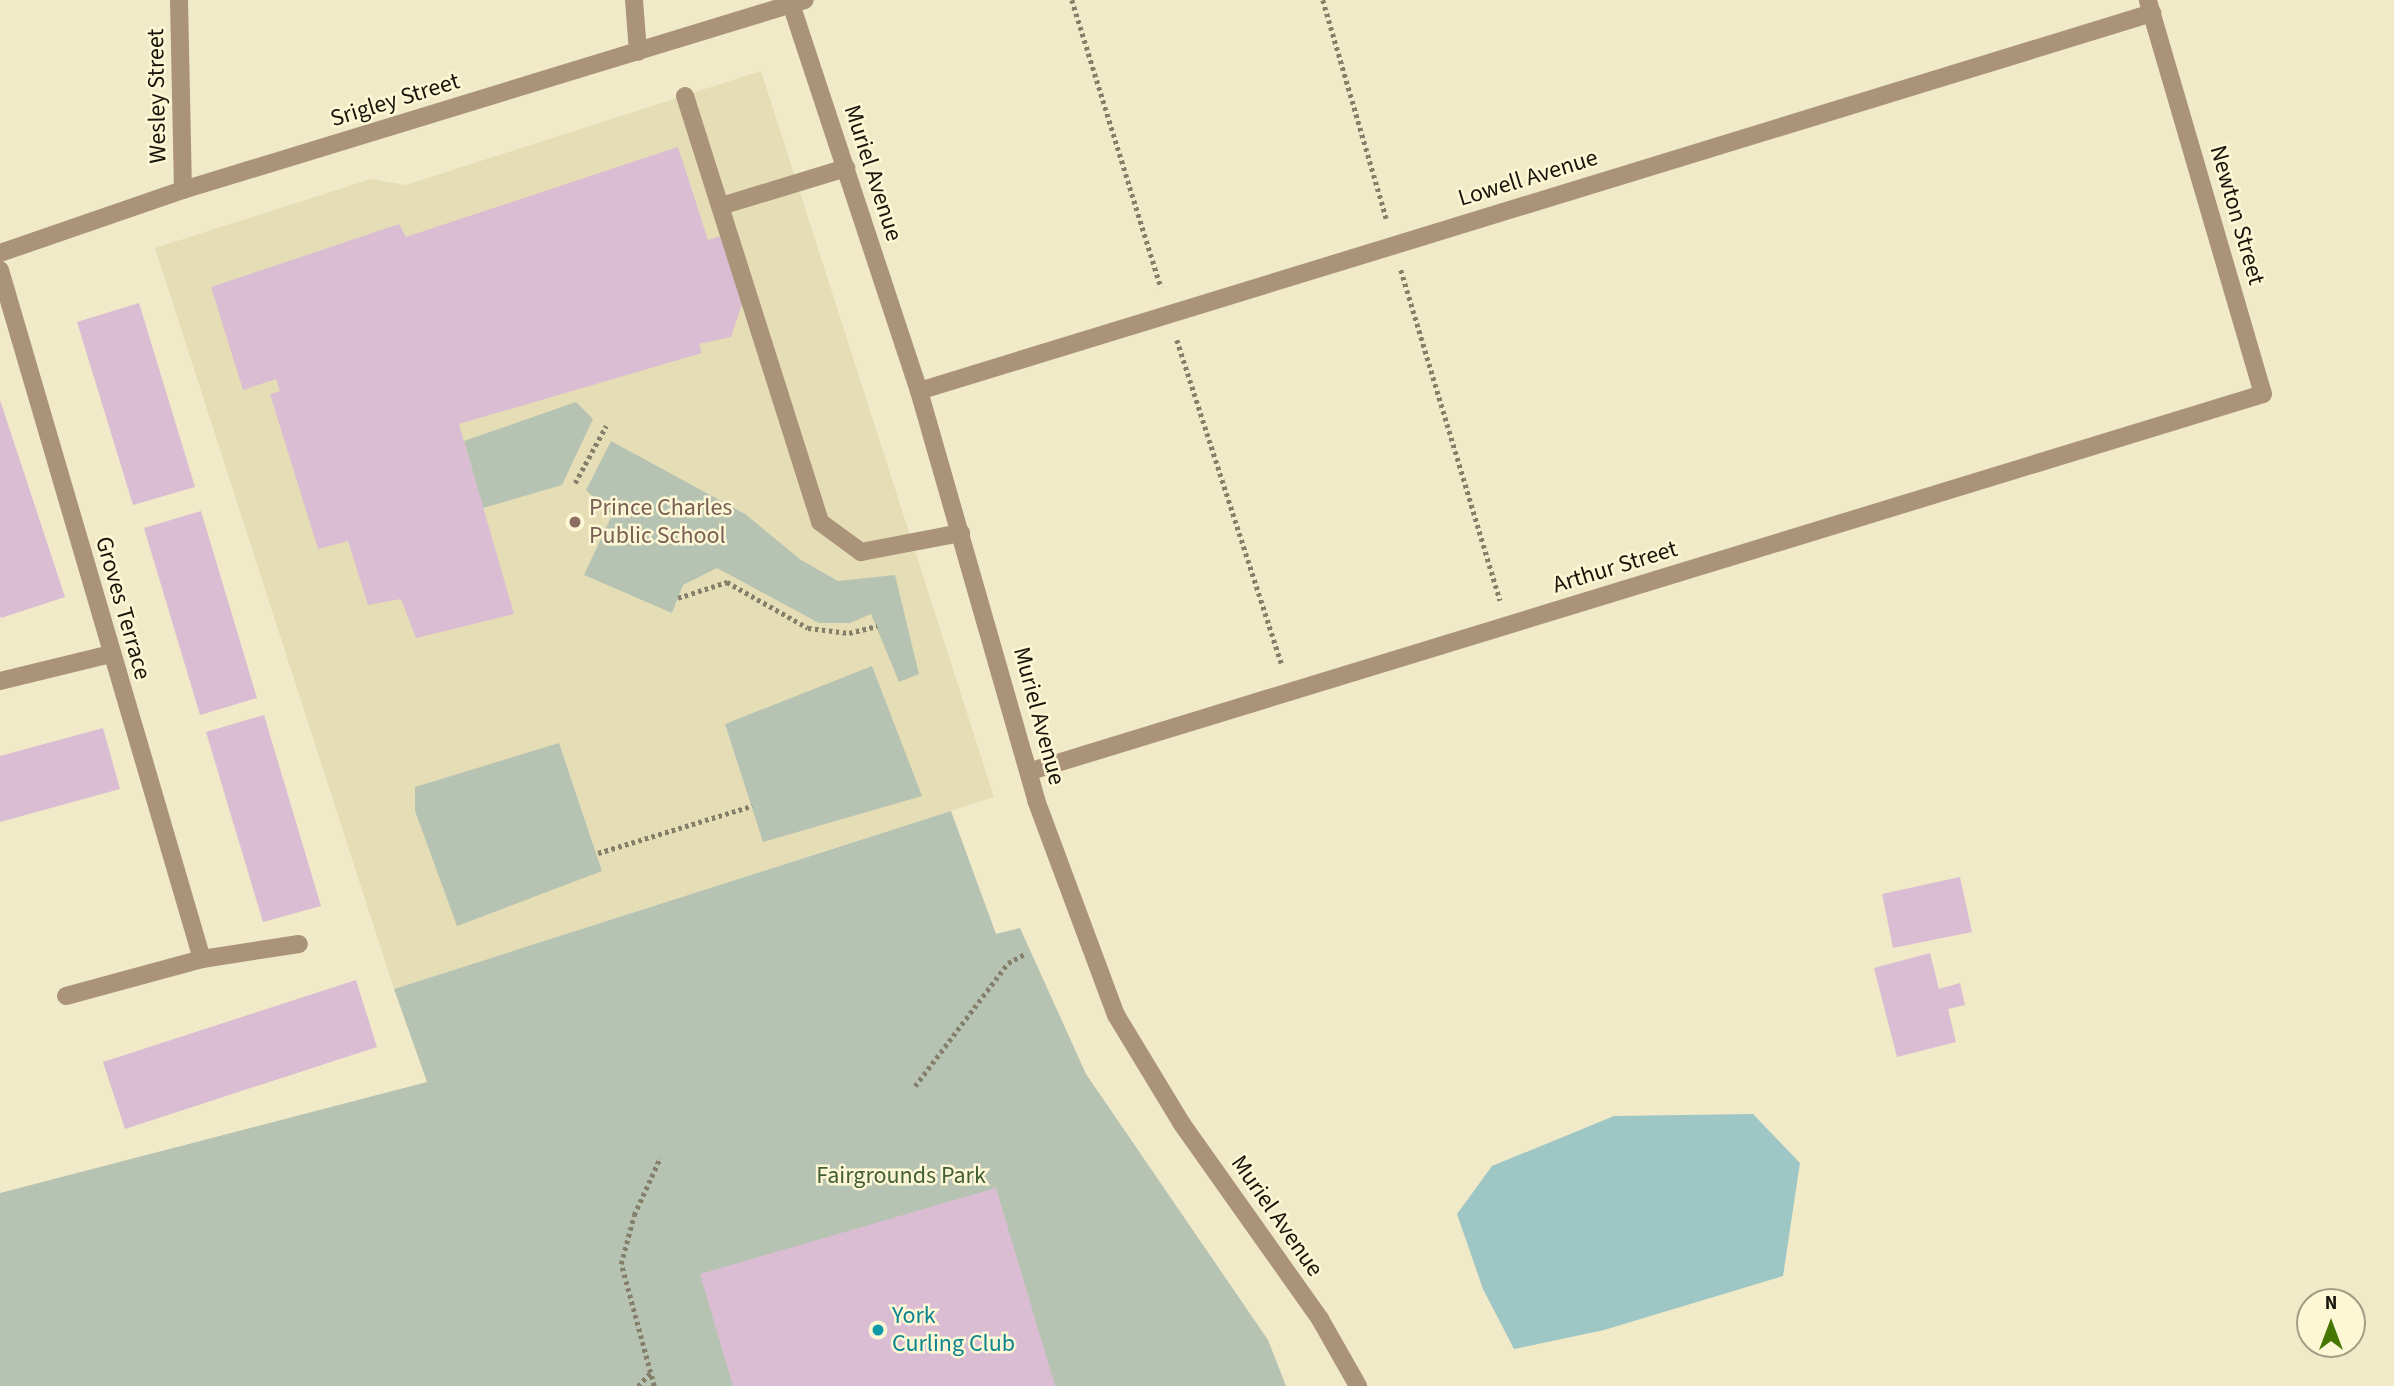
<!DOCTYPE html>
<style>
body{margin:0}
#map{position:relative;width:2394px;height:1386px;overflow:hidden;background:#f0eac8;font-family:"Source Sans 3",sans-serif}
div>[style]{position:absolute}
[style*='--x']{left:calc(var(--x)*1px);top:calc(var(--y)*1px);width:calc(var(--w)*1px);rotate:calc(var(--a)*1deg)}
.built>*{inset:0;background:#e5ddb5}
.green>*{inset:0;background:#b7c3b2}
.water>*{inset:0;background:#9ec6c5}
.building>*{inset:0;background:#dabdd3}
.path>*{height:4.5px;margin-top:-2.25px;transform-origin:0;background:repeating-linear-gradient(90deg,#837f68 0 3.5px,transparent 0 7px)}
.minor>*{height:18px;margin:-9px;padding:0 9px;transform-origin:9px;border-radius:9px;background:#ab937a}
.dots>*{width:19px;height:19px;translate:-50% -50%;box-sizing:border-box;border:4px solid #fdf7d5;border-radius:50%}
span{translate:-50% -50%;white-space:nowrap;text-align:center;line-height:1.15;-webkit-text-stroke:5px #fdf7d5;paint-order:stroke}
.street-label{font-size:24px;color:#18150a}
.education-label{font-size:24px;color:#785e54}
.left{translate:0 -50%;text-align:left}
.park-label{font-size:24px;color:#425e35}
.culture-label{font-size:24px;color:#0d838f}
.north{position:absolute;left:2296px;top:1288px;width:70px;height:70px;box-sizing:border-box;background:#fdf7d5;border:2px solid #a19d84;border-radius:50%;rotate:0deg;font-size:19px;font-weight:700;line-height:28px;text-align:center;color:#18150a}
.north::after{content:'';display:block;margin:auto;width:24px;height:32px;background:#457700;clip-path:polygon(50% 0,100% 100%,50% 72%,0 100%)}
</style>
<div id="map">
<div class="built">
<div style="clip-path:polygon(761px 71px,994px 797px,394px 989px,155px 248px,371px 179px,406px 185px)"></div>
</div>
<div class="green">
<div style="clip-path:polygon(576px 402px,593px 419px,562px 485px,483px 508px,464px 441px)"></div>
<div style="clip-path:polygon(611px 441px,745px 514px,801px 560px,838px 581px,895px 575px,919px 674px,899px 682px,871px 614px,850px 623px,819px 623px,717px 568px,683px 585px,672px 613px,584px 575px,612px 515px,586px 490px)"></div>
<div style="clip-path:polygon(872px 666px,922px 796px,763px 842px,725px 724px)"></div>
<div style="clip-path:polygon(559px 743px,602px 871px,457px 926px,415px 811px,415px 787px)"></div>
<div style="clip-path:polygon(951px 811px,996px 934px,1020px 928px,1086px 1074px,1268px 1340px,1286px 1386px,0 1386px,0 1193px,427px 1082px,394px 989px)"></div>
</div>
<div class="water">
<div style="clip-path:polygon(1753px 1114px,1800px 1163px,1783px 1276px,1604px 1330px,1514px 1349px,1483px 1289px,1457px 1214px,1492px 1166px,1614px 1116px)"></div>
</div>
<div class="building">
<div style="clip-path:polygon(678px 147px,708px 240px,721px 236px,743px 301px,731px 337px,699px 344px,702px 353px,459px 424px,514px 614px,416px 638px,401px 599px,368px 605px,348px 541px,318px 549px,270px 394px,280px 391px,276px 379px,243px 390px,211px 287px,399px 224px,406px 237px)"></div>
<div style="clip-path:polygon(139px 303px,195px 487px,133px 505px,77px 322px)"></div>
<div style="clip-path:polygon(0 400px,65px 597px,1px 618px,0 616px)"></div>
<div style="clip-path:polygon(201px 511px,257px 698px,200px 715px,144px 528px)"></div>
<div style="clip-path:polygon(264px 715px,321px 906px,263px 922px,206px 732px)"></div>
<div style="clip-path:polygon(103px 728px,120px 789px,0 822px,0 756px)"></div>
<div style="clip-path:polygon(1960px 877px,1972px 932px,1893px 948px,1882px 894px)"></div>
<div style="clip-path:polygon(1930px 953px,1939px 989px,1960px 983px,1965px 1005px,1948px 1009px,1956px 1042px,1897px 1057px,1874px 968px)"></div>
<div style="clip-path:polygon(356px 980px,377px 1047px,125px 1129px,103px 1062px)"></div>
<div style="clip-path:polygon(996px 1188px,1055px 1386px,733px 1386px,700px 1274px)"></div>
</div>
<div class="path">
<div style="--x:1072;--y:0;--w:301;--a:72.8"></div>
<div style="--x:1323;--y:0;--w:230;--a:73.8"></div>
<div style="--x:1401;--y:270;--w:345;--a:73.3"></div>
<div style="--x:1177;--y:340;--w:342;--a:72.1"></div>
<div style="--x:575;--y:483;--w:65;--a:-61.5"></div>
<div style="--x:678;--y:598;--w:52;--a:-18.1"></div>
<div style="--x:727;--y:582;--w:93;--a:29.6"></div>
<div style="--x:808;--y:628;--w:41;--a:7"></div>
<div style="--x:849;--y:633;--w:29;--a:-14"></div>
<div style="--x:598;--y:853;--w:161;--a:-17"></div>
<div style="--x:915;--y:1086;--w:154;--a:-52.9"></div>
<div style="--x:1008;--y:963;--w:19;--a:-28"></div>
<div style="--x:638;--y:1386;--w:18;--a:-47"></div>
<div style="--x:654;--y:1386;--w:126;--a:-105.1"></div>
<div style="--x:621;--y:1264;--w:51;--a:-75.1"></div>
<div style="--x:634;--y:1215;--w:63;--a:-65.5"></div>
</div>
<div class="minor">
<div style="--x:179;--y:0;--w:190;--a:88.8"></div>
<div style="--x:634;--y:0;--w:52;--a:85.6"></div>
<div style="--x:791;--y:4;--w:408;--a:71.7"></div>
<div style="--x:919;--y:391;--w:425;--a:74"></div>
<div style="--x:1036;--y:800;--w:229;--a:69.6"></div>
<div style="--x:1116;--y:1015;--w:127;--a:58.8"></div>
<div style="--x:1182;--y:1124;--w:239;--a:54.7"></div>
<div style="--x:1320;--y:1319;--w:77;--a:60.4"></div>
<div style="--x:685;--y:96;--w:447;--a:72.4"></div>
<div style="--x:820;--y:522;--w:51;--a:36.2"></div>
<div style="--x:861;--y:552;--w:102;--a:-10.8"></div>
<div style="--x:721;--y:206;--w:131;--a:-16.9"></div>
<div style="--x:0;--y:253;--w:194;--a:-19"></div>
<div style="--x:183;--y:190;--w:650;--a:-16.99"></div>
<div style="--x:0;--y:270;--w:718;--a:73.66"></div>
<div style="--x:919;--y:391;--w:1290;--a:-17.04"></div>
<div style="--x:0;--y:681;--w:114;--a:-13.7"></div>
<div style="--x:1031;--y:771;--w:1288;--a:-17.01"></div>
<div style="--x:2263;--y:394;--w:410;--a:-106.3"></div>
<div style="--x:66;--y:996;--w:141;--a:-15.2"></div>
<div style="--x:202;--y:959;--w:98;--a:-8.8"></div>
</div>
<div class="dots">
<div style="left:575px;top:522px;background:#8d6e63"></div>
<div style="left:878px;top:1330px;background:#0f9aa8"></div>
</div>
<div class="street-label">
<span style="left:157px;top:96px;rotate:-91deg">Wesley Street</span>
<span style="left:395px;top:100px;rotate:-17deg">Srigley Street</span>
<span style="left:873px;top:173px;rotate:72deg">Muriel Avenue</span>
<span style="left:1528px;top:178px;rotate:-17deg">Lowell Avenue</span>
<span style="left:2237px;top:215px;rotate:74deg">Newton Street</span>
<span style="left:1615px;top:567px;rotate:-17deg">Arthur Street</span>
<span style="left:123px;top:608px;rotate:74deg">Groves Terrace</span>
<span style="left:1039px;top:716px;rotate:75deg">Muriel Avenue</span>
<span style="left:1277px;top:1216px;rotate:55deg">Muriel Avenue</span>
</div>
<div class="education-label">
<span class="left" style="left:589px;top:522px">Prince Charles<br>Public School</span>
</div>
<div class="park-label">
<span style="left:901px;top:1176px">Fairgrounds Park</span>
</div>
<div class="culture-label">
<span class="left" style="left:892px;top:1330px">York<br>Curling Club</span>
</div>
<div class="north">N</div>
</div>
